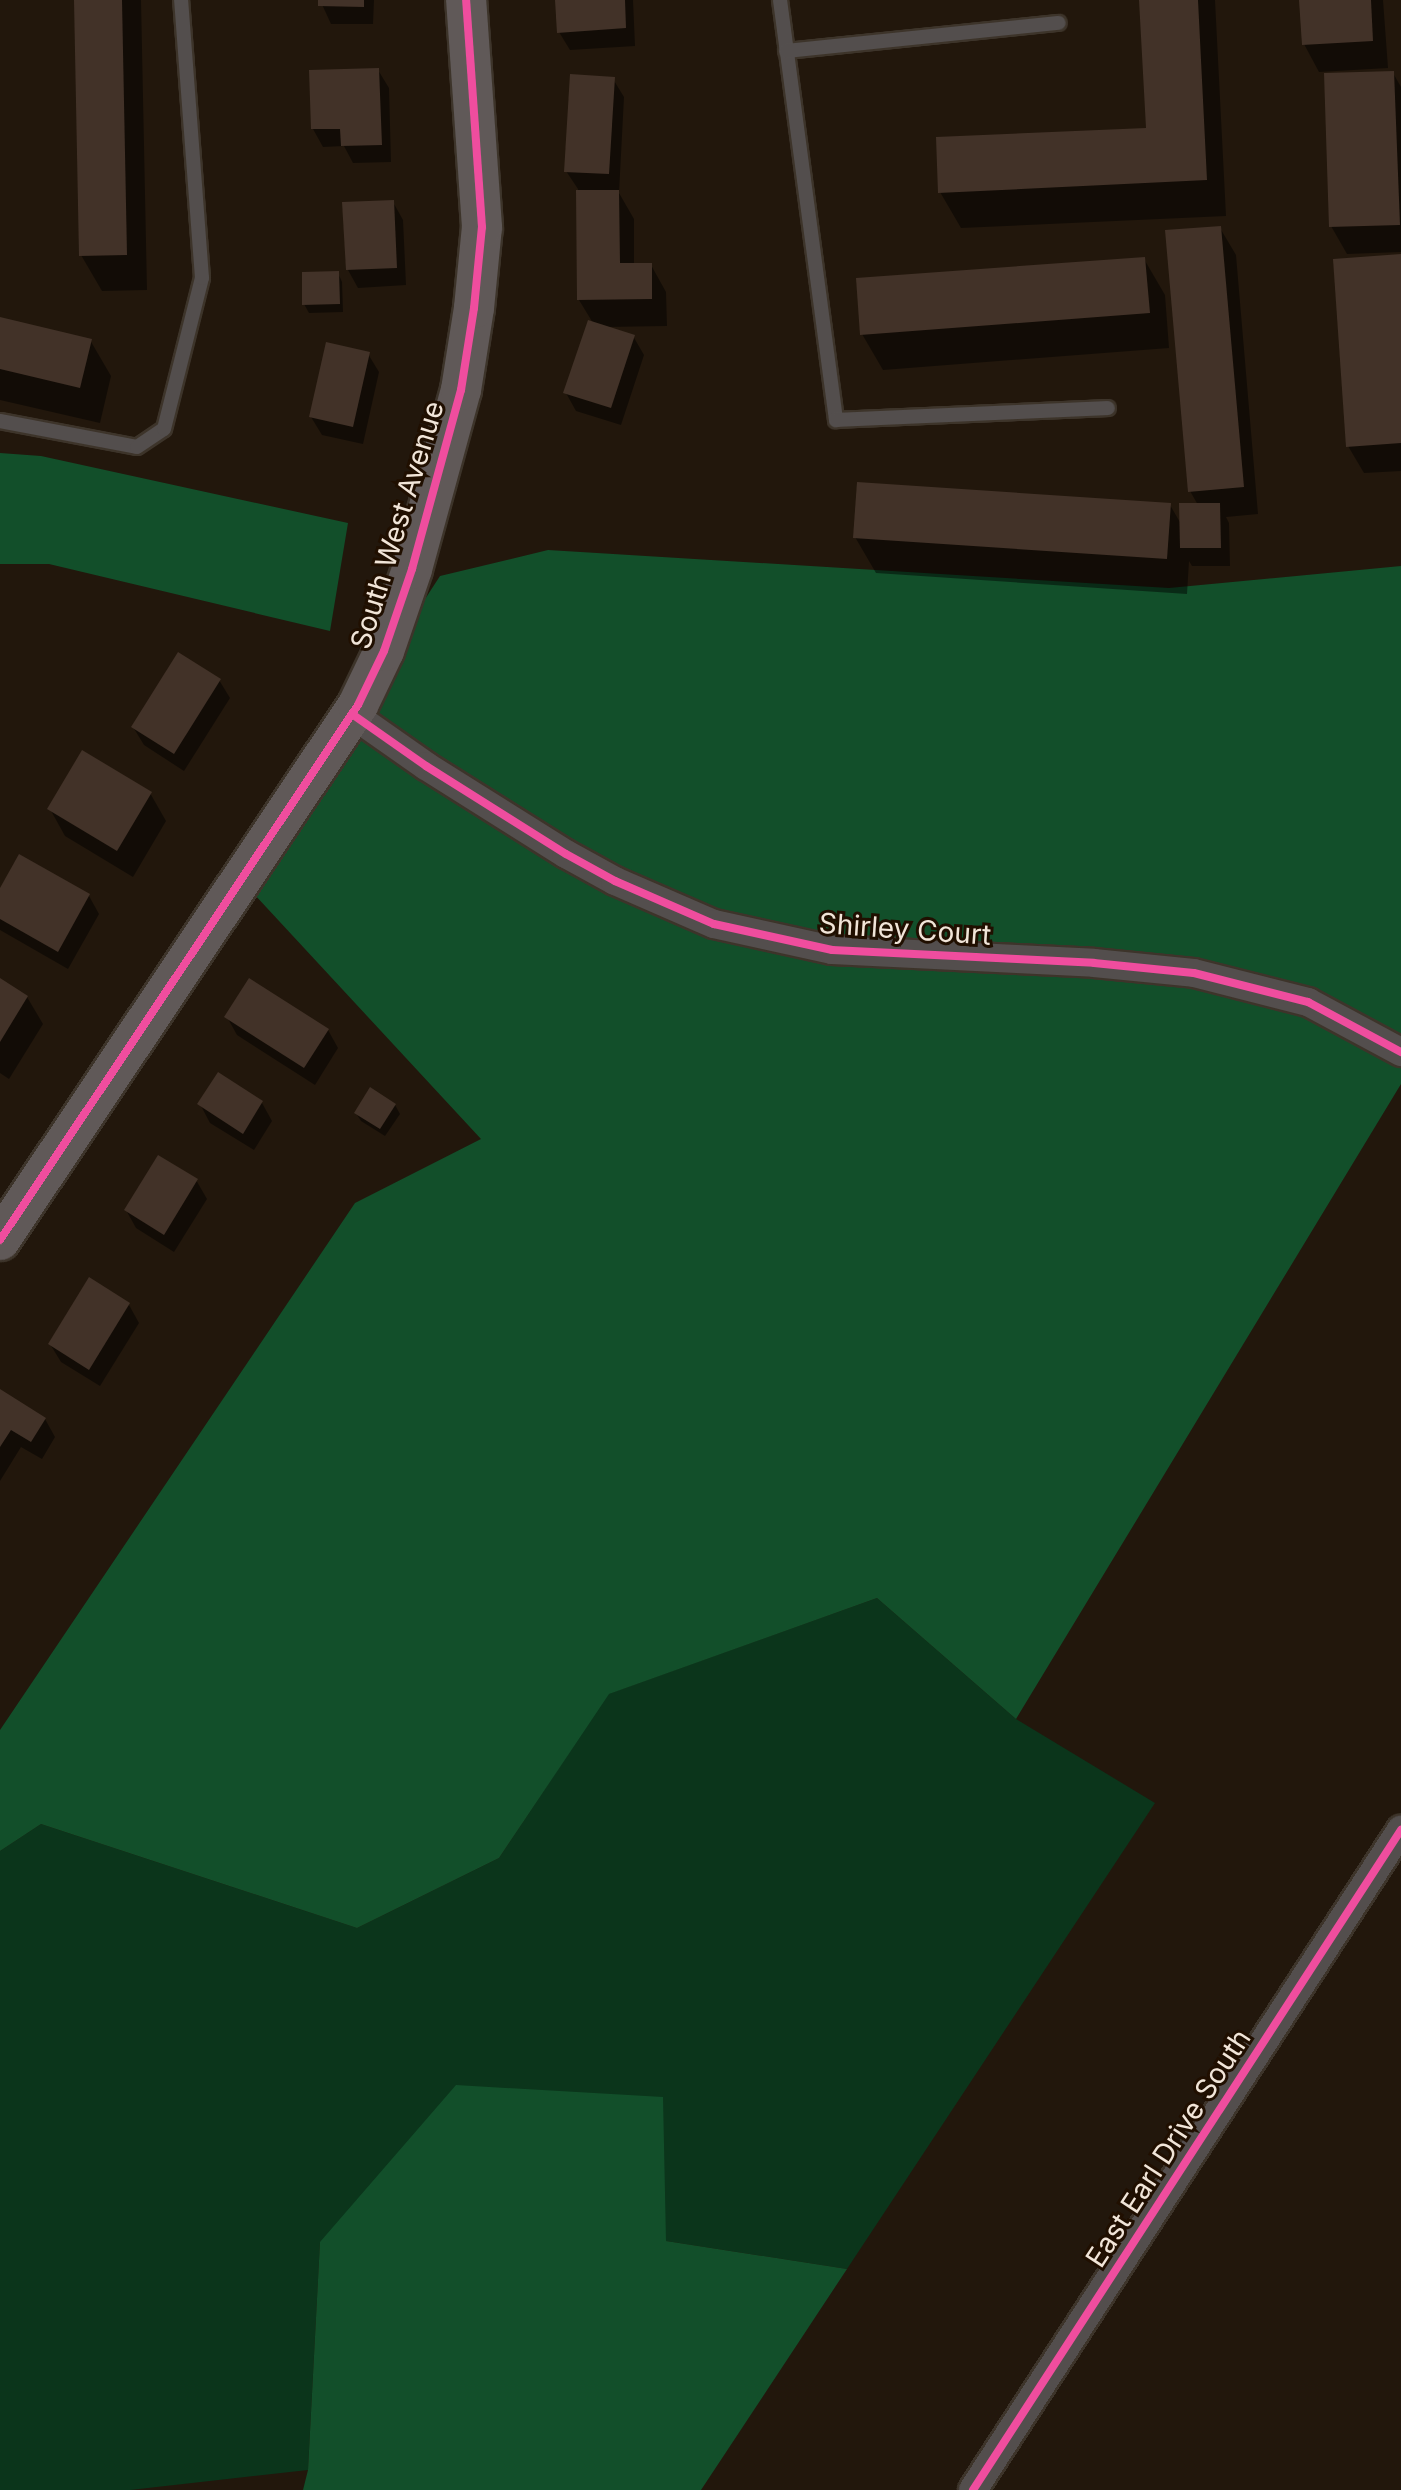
<!DOCTYPE html>
<style>
body{margin:0}
#map{position:relative;width:1401px;height:2490px;overflow:hidden;background:#22170c;font-family:Inter,sans-serif}
div>[style]{position:absolute}
[style*='--x']{left:calc(var(--x)*1px);top:calc(var(--y)*1px);width:calc(var(--w)*1px);rotate:calc(var(--a)*1deg)}
.green>*{inset:0;background:#0b351b}
.forest>*{inset:0;background:#124f2a}
.shadow>*{inset:0;background:#0007}
.building>*{inset:0;background:#423228}
.roads{filter:drop-shadow(2px 0 #3d342a) drop-shadow(-2px 0 #3d342a) drop-shadow(0 2px #3d342a) drop-shadow(0 -2px #3d342a)}
.lane>*{height:14px;margin:-7px;padding:0 7px;transform-origin:7px;border-radius:7px;background:#534e4d}
.street>*{height:28px;margin:-14px;padding:0 14px;transform-origin:14px;border-radius:14px;background:#534e4d}
.secondary>*{height:40px;margin:-20px;padding:0 20px;transform-origin:20px;border-radius:20px;background:#605958}
.cycleway>*{height:8px;margin:-4px;padding:0 4px;transform-origin:4px;border-radius:4px;background:#ef4d9e}
span{translate:-50% -50%;white-space:nowrap;text-align:center;line-height:1.15;-webkit-text-stroke:6px #200f00;paint-order:stroke}
.street-label{font-size:28px;color:#f1e5d8}
</style>
<div id="map">
<div class="green">
<div style="clip-path:polygon(877px 1598px,1016px 1719px,1155px 1803px,847px 2269px,666px 2241px,320px 2242px,308px 2470px,130px 2490px,0 2490px,0 1851px,41px 1824px,357px 1928px,499px 1858px,608px 1694px)"></div>
</div>
<div class="forest">
<div style="clip-path:polygon(0 453px,41px 456px,348px 523px,330px 631px,49px 564px,0 564px)"></div>
<div style="clip-path:polygon(548px 550px,1169px 588px,1401px 566px,1401px 1084px,1016px 1719px,877px 1598px,609px 1694px,499px 1858px,357px 1928px,41px 1824px,0 1851px,0 1730px,355px 1203px,481px 1139px,242px 881px,440px 576px)"></div>
<div style="clip-path:polygon(456px 2085px,663px 2097px,666px 2241px,847px 2269px,701px 2490px,303px 2490px,308px 2470px,320px 2242px)"></div>
</div>
<div class="shadow">
<div style="clip-path:polygon(76px 0,141px 0,147px 290px,102px 291px,81px 255px)"></div>
<div style="clip-path:polygon(320px 0,374px 0,373px 24px,331px 24px)"></div>
<div style="clip-path:polygon(557px 0,633px 0,635px 46px,570px 50px,559px 32px)"></div>
<div style="clip-path:polygon(1141px 0,1215px 0,1226px 216px,961px 228px,940px 192px,1148px 129px)"></div>
<div style="clip-path:polygon(1301px 0,1383px 0,1388px 68px,1319px 72px,1304px 44px)"></div>
<div style="clip-path:polygon(378px 70px,389px 88px,391px 162px,353px 163px,344px 146px,323px 147px,313px 129px)"></div>
<div style="clip-path:polygon(1393px 73px,1401px 87px,1401px 252px,1347px 254px,1331px 226px)"></div>
<div style="clip-path:polygon(613px 79px,624px 97px,619px 193px,634px 219px,634px 265px,651px 265px,666px 292px,667px 326px,606px 327px,633px 336px,644px 355px,621px 425px,576px 411px,566px 393px,593px 323px,579px 300px,578px 189px,566px 171px)"></div>
<div style="clip-path:polygon(393px 202px,403px 220px,406px 285px,358px 288px,348px 270px)"></div>
<div style="clip-path:polygon(1220px 228px,1236px 255px,1258px 514px,1226px 517px,1229px 523px,1230px 566px,1192px 566px,1189px 561px,1187px 594px,876px 573px,855px 537px,1170px 505px,1181px 524px,1198px 505px,1190px 491px)"></div>
<div style="clip-path:polygon(1401px 256px,1401px 471px,1364px 473px,1348px 446px)"></div>
<div style="clip-path:polygon(1144px 259px,1165px 295px,1169px 348px,883px 370px,862px 334px)"></div>
<div style="clip-path:polygon(338px 273px,342px 282px,343px 312px,309px 313px,304px 304px)"></div>
<div style="clip-path:polygon(0 319px,90px 340px,111px 376px,100px 423px,0 400px)"></div>
<div style="clip-path:polygon(368px 354px,379px 372px,363px 444px,322px 435px,311px 417px)"></div>
<div style="clip-path:polygon(219px 680px,230px 698px,184px 771px,144px 745px,133px 727px)"></div>
<div style="clip-path:polygon(150px 793px,166px 821px,133px 877px,65px 836px,50px 809px)"></div>
<div style="clip-path:polygon(0 892px,89px 896px,99px 914px,68px 969px,0 930px)"></div>
<div style="clip-path:polygon(0 980px,27px 997px,43px 1024px,9px 1079px,0 1073px)"></div>
<div style="clip-path:polygon(227px 1017px,328px 1030px,338px 1048px,315px 1085px,237px 1035px)"></div>
<div style="clip-path:polygon(262px 1103px,272px 1121px,254px 1150px,210px 1123px,200px 1104px)"></div>
<div style="clip-path:polygon(395px 1105px,400px 1114px,385px 1136px,361px 1121px,356px 1113px)"></div>
<div style="clip-path:polygon(196px 1180px,207px 1199px,174px 1252px,136px 1228px,126px 1210px)"></div>
<div style="clip-path:polygon(129px 1305px,139px 1323px,100px 1386px,61px 1362px,50px 1344px)"></div>
<div style="clip-path:polygon(0 1392px,45px 1419px,55px 1437px,42px 1459px,21px 1447px,0 1481px)"></div>
</div>
<div class="building">
<div style="clip-path:polygon(74px 0,122px 0,127px 255px,79px 256px)"></div>
<div style="clip-path:polygon(318px 0,364px 0,364px 7px,318px 6px)"></div>
<div style="clip-path:polygon(555px 0,625px 0,626px 28px,557px 33px)"></div>
<div style="clip-path:polygon(1139px 0,1198px 0,1207px 180px,938px 193px,936px 137px,1146px 128px)"></div>
<div style="clip-path:polygon(1299px 0,1371px 0,1373px 41px,1302px 45px)"></div>
<div style="clip-path:polygon(379px 68px,382px 145px,341px 146px,340px 129px,311px 129px,309px 70px)"></div>
<div style="clip-path:polygon(1394px 71px,1400px 225px,1329px 227px,1324px 73px)"></div>
<div style="clip-path:polygon(570px 74px,615px 77px,609px 174px,564px 172px)"></div>
<div style="clip-path:polygon(576px 190px,619px 190px,620px 263px,652px 263px,652px 299px,577px 300px)"></div>
<div style="clip-path:polygon(394px 200px,397px 268px,346px 270px,342px 202px)"></div>
<div style="clip-path:polygon(1221px 226px,1244px 487px,1188px 492px,1165px 230px)"></div>
<div style="clip-path:polygon(1401px 254px,1401px 443px,1346px 447px,1333px 259px)"></div>
<div style="clip-path:polygon(1145px 257px,1150px 313px,860px 335px,856px 278px)"></div>
<div style="clip-path:polygon(339px 271px,340px 304px,302px 305px,302px 272px)"></div>
<div style="clip-path:polygon(0 317px,92px 339px,80px 388px,0 369px)"></div>
<div style="clip-path:polygon(588px 320px,635px 335px,611px 408px,563px 393px)"></div>
<div style="clip-path:polygon(326px 342px,370px 352px,353px 427px,309px 417px)"></div>
<div style="clip-path:polygon(857px 482px,1171px 503px,1167px 559px,853px 538px)"></div>
<div style="clip-path:polygon(1179px 503px,1220px 503px,1221px 548px,1180px 548px)"></div>
<div style="clip-path:polygon(178px 652px,221px 679px,174px 754px,131px 727px)"></div>
<div style="clip-path:polygon(82px 750px,152px 792px,117px 851px,47px 809px)"></div>
<div style="clip-path:polygon(19px 854px,90px 894px,58px 952px,0 919px,0 888px)"></div>
<div style="clip-path:polygon(0 978px,28px 996px,0 1042px)"></div>
<div style="clip-path:polygon(249px 978px,329px 1029px,304px 1068px,224px 1017px)"></div>
<div style="clip-path:polygon(218px 1072px,263px 1101px,243px 1134px,197px 1104px)"></div>
<div style="clip-path:polygon(370px 1087px,396px 1104px,380px 1129px,354px 1113px)"></div>
<div style="clip-path:polygon(158px 1155px,198px 1179px,164px 1235px,124px 1210px)"></div>
<div style="clip-path:polygon(89px 1277px,130px 1303px,89px 1370px,48px 1344px)"></div>
<div style="clip-path:polygon(0 1389px,46px 1418px,31px 1442px,11px 1430px,0 1447px)"></div>
</div>
<div class="roads">
<div class="lane">
<div style="--x:780;--y:0;--w:424;--a:82.4"></div>
<div style="--x:836;--y:420;--w:272;--a:-2.5"></div>
<div style="--x:786;--y:51;--w:274;--a:-5.9"></div>
<div style="--x:0;--y:421;--w:139;--a:10.7"></div>
<div style="--x:137;--y:447;--w:32;--a:-34"></div>
<div style="--x:164;--y:429;--w:156;--a:-75.9"></div>
<div style="--x:202;--y:278;--w:279;--a:-94.3"></div>
</div>
<div class="street">
<div style="--x:352;--y:714;--w:90;--a:35.1"></div>
<div style="--x:426;--y:766;--w:165;--a:32.2"></div>
<div style="--x:566;--y:854;--w:56;--a:28.9"></div>
<div style="--x:615;--y:881;--w:108;--a:23.5"></div>
<div style="--x:714;--y:924;--w:121;--a:12.4"></div>
<div style="--x:832;--y:950;--w:262;--a:2.8"></div>
<div style="--x:1094;--y:963;--w:100;--a:5.7"></div>
<div style="--x:1194;--y:973;--w:118;--a:14.3"></div>
<div style="--x:1308;--y:1002;--w:106;--a:28.3"></div>
<div style="--x:973;--y:2490;--w:787;--a:-57.04"></div>
</div>
<div class="secondary">
<div style="--x:0;--y:1240;--w:644;--a:-56.21"></div>
<div style="--x:358;--y:705;--w:60;--a:-64.3"></div>
<div style="--x:384;--y:651;--w:87;--a:-71.1"></div>
<div style="--x:412;--y:569;--w:186;--a:-74.7"></div>
<div style="--x:461;--y:390;--w:83;--a:-81"></div>
<div style="--x:474;--y:308;--w:81;--a:-84.4"></div>
<div style="--x:482;--y:227;--w:228;--a:-94"></div>
</div>
</div>
<div class="cycleway">
<div style="--x:352;--y:714;--w:90;--a:35.1"></div>
<div style="--x:426;--y:766;--w:165;--a:32.2"></div>
<div style="--x:566;--y:854;--w:56;--a:28.9"></div>
<div style="--x:615;--y:881;--w:108;--a:23.5"></div>
<div style="--x:714;--y:924;--w:121;--a:12.4"></div>
<div style="--x:832;--y:950;--w:262;--a:2.8"></div>
<div style="--x:1094;--y:963;--w:100;--a:5.7"></div>
<div style="--x:1194;--y:973;--w:118;--a:14.3"></div>
<div style="--x:1308;--y:1002;--w:106;--a:28.3"></div>
<div style="--x:0;--y:1240;--w:644;--a:-56.21"></div>
<div style="--x:358;--y:705;--w:60;--a:-64.3"></div>
<div style="--x:384;--y:651;--w:87;--a:-71.1"></div>
<div style="--x:412;--y:569;--w:186;--a:-74.7"></div>
<div style="--x:461;--y:390;--w:83;--a:-81"></div>
<div style="--x:474;--y:308;--w:81;--a:-84.4"></div>
<div style="--x:482;--y:227;--w:228;--a:-94"></div>
<div style="--x:973;--y:2490;--w:787;--a:-57.04"></div>
</div>
<div class="street-label">
<span style="left:397px;top:525px;rotate:-73deg">South West Avenue</span>
<span style="left:905px;top:929px;rotate:4deg">Shirley Court</span>
<span style="left:1168px;top:2148px;rotate:-57deg">East Earl Drive South</span>
</div>
</div>
